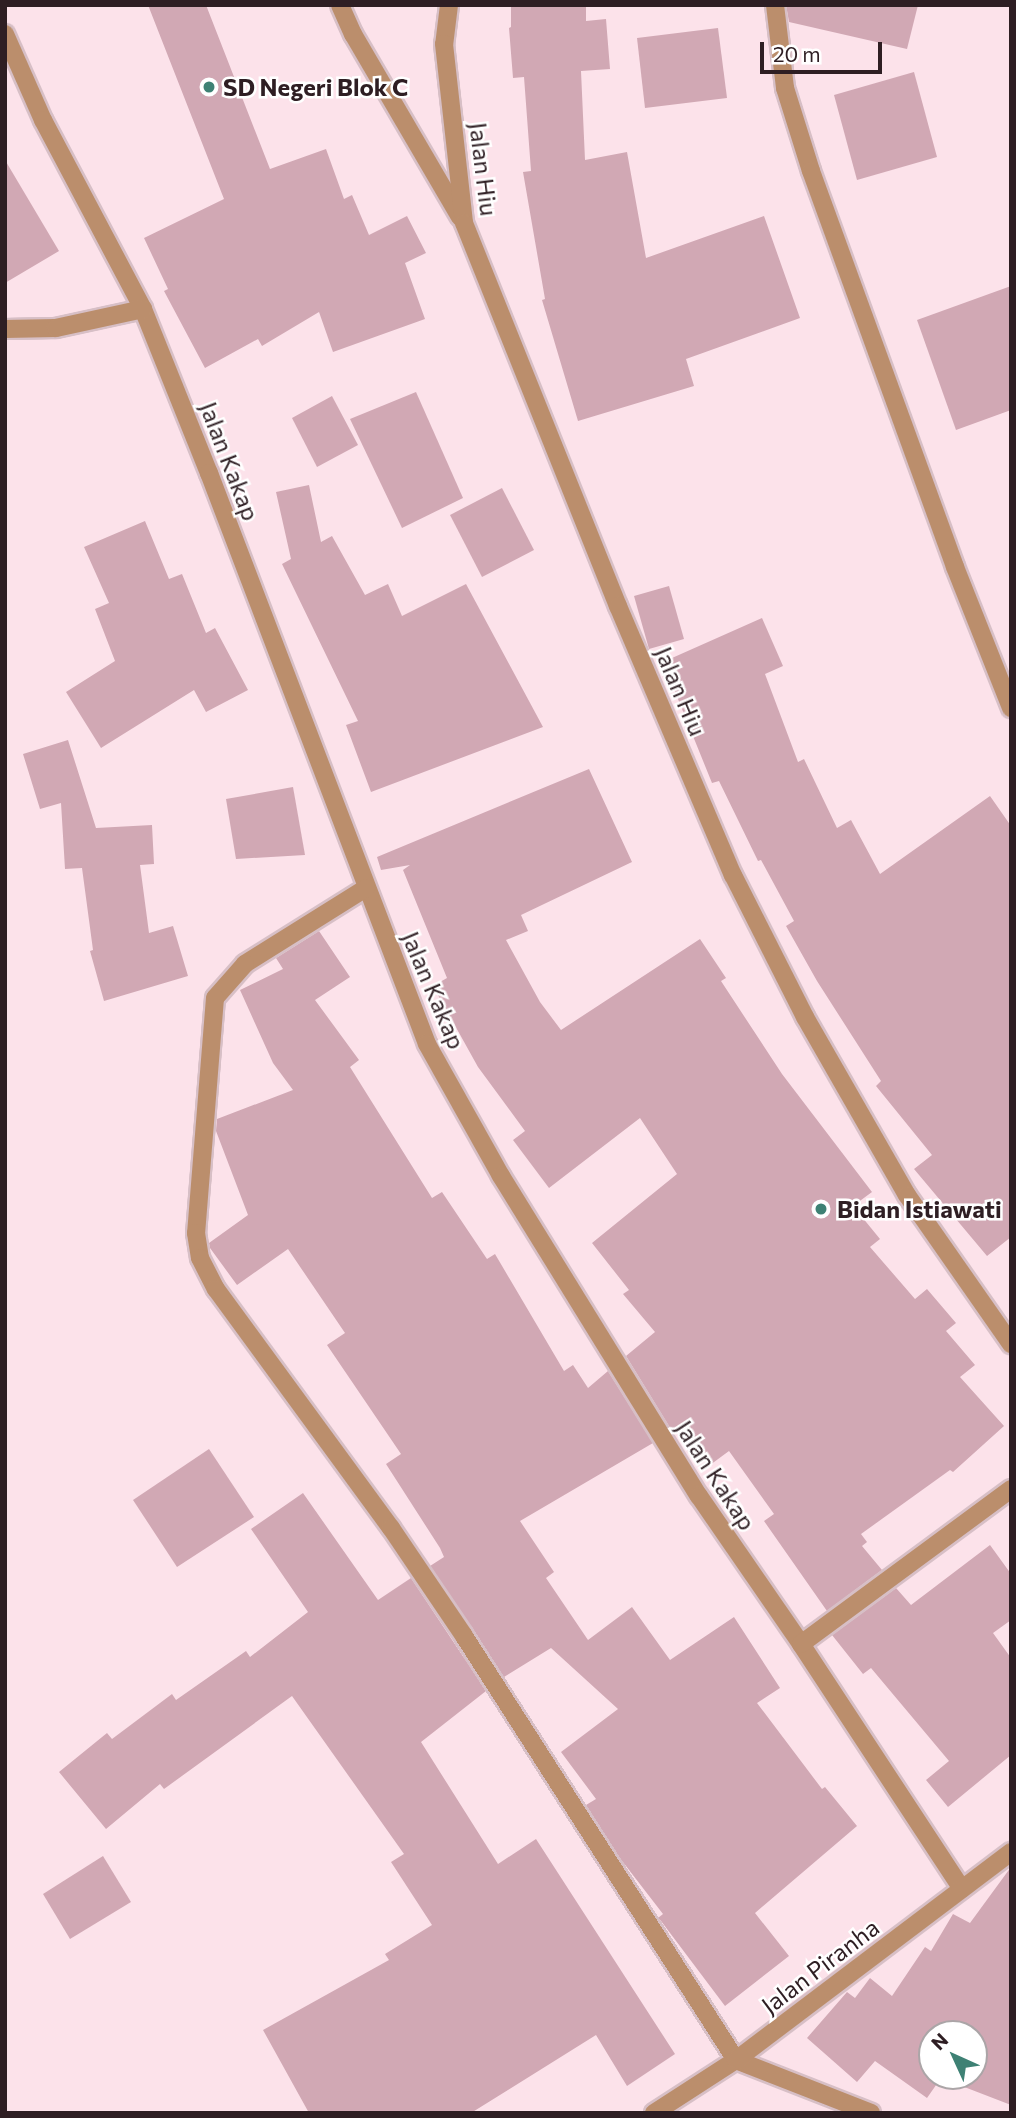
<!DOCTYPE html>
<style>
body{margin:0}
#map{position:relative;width:1016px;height:2118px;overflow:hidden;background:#fce2ea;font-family:Commissioner,sans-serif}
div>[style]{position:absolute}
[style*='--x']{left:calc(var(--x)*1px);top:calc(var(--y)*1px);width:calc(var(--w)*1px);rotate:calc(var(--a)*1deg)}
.building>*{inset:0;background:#d1a8b4}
.roads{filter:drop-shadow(2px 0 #d7bfc6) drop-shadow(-2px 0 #d7bfc6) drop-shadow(0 2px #d7bfc6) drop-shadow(0 -2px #d7bfc6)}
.minor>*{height:18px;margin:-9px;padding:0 9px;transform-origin:9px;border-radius:9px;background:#bb8e6c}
.dots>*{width:19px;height:19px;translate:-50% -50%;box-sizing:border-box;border:4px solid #fff;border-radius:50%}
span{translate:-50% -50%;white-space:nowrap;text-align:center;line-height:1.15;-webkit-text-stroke:5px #fff;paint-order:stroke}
.poi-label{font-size:24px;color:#2e1e23;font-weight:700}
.left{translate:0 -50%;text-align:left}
.street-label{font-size:24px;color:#2e1e23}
.frame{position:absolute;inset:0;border:7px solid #2e1e23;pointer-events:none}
.north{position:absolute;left:918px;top:2020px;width:70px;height:70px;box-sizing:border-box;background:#fff;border:2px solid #aba5a7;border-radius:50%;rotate:315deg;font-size:19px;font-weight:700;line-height:28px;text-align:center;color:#2e1e23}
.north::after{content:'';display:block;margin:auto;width:24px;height:32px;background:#3e8174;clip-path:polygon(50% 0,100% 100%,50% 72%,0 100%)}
.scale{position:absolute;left:760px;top:42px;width:122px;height:32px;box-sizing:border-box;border:4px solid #2e1e23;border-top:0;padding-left:9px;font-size:21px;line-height:24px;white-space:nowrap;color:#2e1e23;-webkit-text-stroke:5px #fff;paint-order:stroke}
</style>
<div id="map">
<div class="building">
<div style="clip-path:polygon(148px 5px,206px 5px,270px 169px,326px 149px,344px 199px,352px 195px,369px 235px,407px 216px,426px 253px,405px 263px,425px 319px,333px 352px,319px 312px,262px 346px,258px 339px,205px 368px,164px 291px,168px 289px,144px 238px,224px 199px)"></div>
<div style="clip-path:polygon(511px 5px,586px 5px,586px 21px,606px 19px,610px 69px,581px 71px,585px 160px,627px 152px,646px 258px,764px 216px,800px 318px,686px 359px,694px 386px,578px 421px,542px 300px,545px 299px,523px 172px,531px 171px,524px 77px,513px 78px,509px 28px,511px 27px)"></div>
<div style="clip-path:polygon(786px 5px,918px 5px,907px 49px,789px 22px)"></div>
<div style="clip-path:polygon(718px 28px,727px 98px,645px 108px,637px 38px)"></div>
<div style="clip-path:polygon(914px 72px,937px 157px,857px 180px,834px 95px)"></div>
<div style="clip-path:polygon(5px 160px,59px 251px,5px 283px)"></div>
<div style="clip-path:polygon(1011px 286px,1011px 410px,956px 430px,917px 320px)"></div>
<div style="clip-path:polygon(416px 392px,463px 498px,402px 528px,350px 419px)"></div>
<div style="clip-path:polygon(332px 396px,358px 445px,317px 467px,292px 418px)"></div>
<div style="clip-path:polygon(309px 485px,321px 542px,332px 536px,365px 595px,388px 584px,402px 616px,466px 584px,543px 727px,371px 792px,346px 725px,358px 721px,282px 564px,291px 559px,276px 492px)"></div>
<div style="clip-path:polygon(502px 488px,534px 550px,482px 577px,450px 515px)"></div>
<div style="clip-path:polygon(145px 521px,169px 579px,182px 574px,206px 633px,215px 628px,248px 690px,206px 712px,194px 690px,101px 748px,66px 692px,115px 661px,95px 609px,109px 603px,84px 547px)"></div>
<div style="clip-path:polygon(669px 586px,684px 639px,649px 649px,634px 596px)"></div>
<div style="clip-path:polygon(762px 618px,783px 666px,765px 674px,798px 762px,804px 759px,837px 828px,851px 820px,880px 874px,990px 796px,1011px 826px,1011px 1237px,987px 1256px,914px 1169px,932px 1155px,876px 1086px,881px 1081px,817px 981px,786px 926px,794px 921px,761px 860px,758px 861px,719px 781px,712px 783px,663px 662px)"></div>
<div style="clip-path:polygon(68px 740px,96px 828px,152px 825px,154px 864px,140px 865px,149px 933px,173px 926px,188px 976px,104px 1001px,90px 951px,93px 950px,82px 868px,65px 869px,61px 803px,40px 809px,23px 754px)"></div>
<div style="clip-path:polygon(589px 769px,632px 862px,521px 915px,528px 931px,506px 940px,540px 1002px,561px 1030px,700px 939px,726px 978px,721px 981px,782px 1074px,872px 1192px,853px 1206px,880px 1239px,870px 1247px,915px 1299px,927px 1289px,956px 1323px,946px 1331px,975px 1365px,960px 1377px,1004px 1426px,953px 1472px,950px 1470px,861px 1534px,867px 1542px,862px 1546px,882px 1570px,827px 1611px,764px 1521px,774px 1514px,729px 1451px,710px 1465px,681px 1427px,672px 1431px,626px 1356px,655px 1332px,623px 1294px,629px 1290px,592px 1243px,677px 1174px,640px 1118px,549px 1188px,513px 1140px,525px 1131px,478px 1067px,433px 986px,447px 978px,403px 870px,410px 865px,381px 870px,377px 857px)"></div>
<div style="clip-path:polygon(293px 787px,305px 855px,236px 859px,226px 799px)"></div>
<div style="clip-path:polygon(319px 931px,350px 977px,315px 1000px,359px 1060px,350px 1067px,432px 1198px,442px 1192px,487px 1259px,495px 1254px,564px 1371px,573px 1365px,588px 1388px,608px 1371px,653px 1443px,520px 1521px,554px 1572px,546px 1578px,588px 1640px,632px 1607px,670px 1660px,734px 1617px,780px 1688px,757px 1703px,822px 1789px,825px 1787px,857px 1826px,755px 1913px,789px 1956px,725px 2006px,661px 1921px,658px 1918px,663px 1914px,619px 1857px,586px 1805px,596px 1799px,561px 1752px,618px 1709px,551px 1648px,504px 1677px,430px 1566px,444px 1557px,440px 1548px,386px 1464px,401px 1454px,327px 1345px,345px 1333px,288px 1249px,237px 1285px,210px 1248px,209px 1243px,248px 1215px,216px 1131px,217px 1119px,293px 1090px,273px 1063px,240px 990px,283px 969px,276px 958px)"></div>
<div style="clip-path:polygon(209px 1449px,254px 1517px,177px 1567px,133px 1500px)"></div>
<div style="clip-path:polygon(303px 1493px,378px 1600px,411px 1578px,486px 1691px,421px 1742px,498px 1864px,536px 1839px,675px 2054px,627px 2086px,596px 2035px,471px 2113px,309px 2113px,263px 2030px,389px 1960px,385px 1954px,432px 1925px,391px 1862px,404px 1854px,292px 1696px,164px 1789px,160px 1784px,106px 1829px,59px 1772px,107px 1733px,112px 1739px,172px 1694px,176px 1700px,246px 1651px,250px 1657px,308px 1612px,251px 1529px)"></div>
<div style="clip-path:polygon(990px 1545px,1011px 1574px,1011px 1620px,993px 1633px,1011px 1658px,1011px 1755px,948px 1807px,926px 1780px,949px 1761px,871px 1668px,863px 1674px,832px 1635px,896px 1588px,911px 1605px)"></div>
<div style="clip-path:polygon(103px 1856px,131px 1902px,70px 1939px,43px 1894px)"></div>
<div style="clip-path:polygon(evenodd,1011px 1867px,1011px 2105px,941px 2078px,927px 2098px,875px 2061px,857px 2082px,807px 2038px,847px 1992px,855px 1998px,870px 1978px,892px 1996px,925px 1947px,931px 1951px,953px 1914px,970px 1923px,1011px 1867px,932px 2034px,974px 2034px,974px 2076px,932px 2076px,932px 2034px)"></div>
</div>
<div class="roads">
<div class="minor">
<div style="--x:340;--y:5;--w:32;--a:66"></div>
<div style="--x:353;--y:34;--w:212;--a:59.7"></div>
<div style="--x:449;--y:5;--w:39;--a:97"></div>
<div style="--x:444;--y:44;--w:180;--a:83.6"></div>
<div style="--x:464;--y:223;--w:413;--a:68.1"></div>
<div style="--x:618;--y:606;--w:293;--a:66.9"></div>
<div style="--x:733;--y:875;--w:159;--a:63.1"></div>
<div style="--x:805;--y:1017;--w:205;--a:60.2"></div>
<div style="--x:907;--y:1195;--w:182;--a:55.1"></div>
<div style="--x:775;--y:5;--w:84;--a:83.1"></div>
<div style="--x:785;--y:88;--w:87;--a:72.6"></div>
<div style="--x:811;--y:171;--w:421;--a:70"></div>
<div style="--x:955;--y:567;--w:152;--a:68.3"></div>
<div style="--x:5;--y:34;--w:94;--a:66.2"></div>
<div style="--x:43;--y:120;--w:214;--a:62.1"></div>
<div style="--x:143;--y:309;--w:177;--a:68.1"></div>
<div style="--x:209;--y:473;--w:611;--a:69.1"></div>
<div style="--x:427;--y:1044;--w:151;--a:60.7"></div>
<div style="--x:501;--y:1176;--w:376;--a:58.3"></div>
<div style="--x:699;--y:1496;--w:180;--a:55.4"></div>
<div style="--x:801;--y:1644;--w:293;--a:56.7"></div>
<div style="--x:5;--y:329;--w:51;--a:-1.1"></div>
<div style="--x:56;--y:328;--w:89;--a:-12.3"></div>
<div style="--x:366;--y:888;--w:143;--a:147.9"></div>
<div style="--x:245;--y:964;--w:45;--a:131.4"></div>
<div style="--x:215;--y:998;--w:236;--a:94.6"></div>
<div style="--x:196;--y:1233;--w:25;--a:81"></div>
<div style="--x:200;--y:1258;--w:35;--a:63"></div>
<div style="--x:216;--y:1289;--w:296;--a:53.8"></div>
<div style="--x:391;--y:1528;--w:130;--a:55.9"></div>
<div style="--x:464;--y:1636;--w:504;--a:57.32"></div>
<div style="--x:736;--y:2060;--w:145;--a:21.4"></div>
<div style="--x:801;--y:1644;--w:261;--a:-36.4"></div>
<div style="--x:654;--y:2113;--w:98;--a:-32.9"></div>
<div style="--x:736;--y:2060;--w:345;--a:-37.1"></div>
</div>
</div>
<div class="dots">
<div style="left:209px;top:87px;background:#3e8174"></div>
<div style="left:821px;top:1209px;background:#3e8174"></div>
</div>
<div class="poi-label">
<span class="left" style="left:223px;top:87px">SD Negeri Blok C</span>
<span class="left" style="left:837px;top:1209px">Bidan Istiawati</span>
</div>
<div class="street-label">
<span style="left:484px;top:169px;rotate:83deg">Jalan Hiu</span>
<span style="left:230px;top:461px;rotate:69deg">Jalan Kakap</span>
<span style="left:681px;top:691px;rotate:67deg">Jalan Hiu</span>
<span style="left:434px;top:990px;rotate:67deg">Jalan Kakap</span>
<span style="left:716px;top:1475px;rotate:57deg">Jalan Kakap</span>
<span style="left:820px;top:1966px;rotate:-37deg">Jalan Piranha</span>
</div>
<div class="frame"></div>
<div class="north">N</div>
<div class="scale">20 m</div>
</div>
